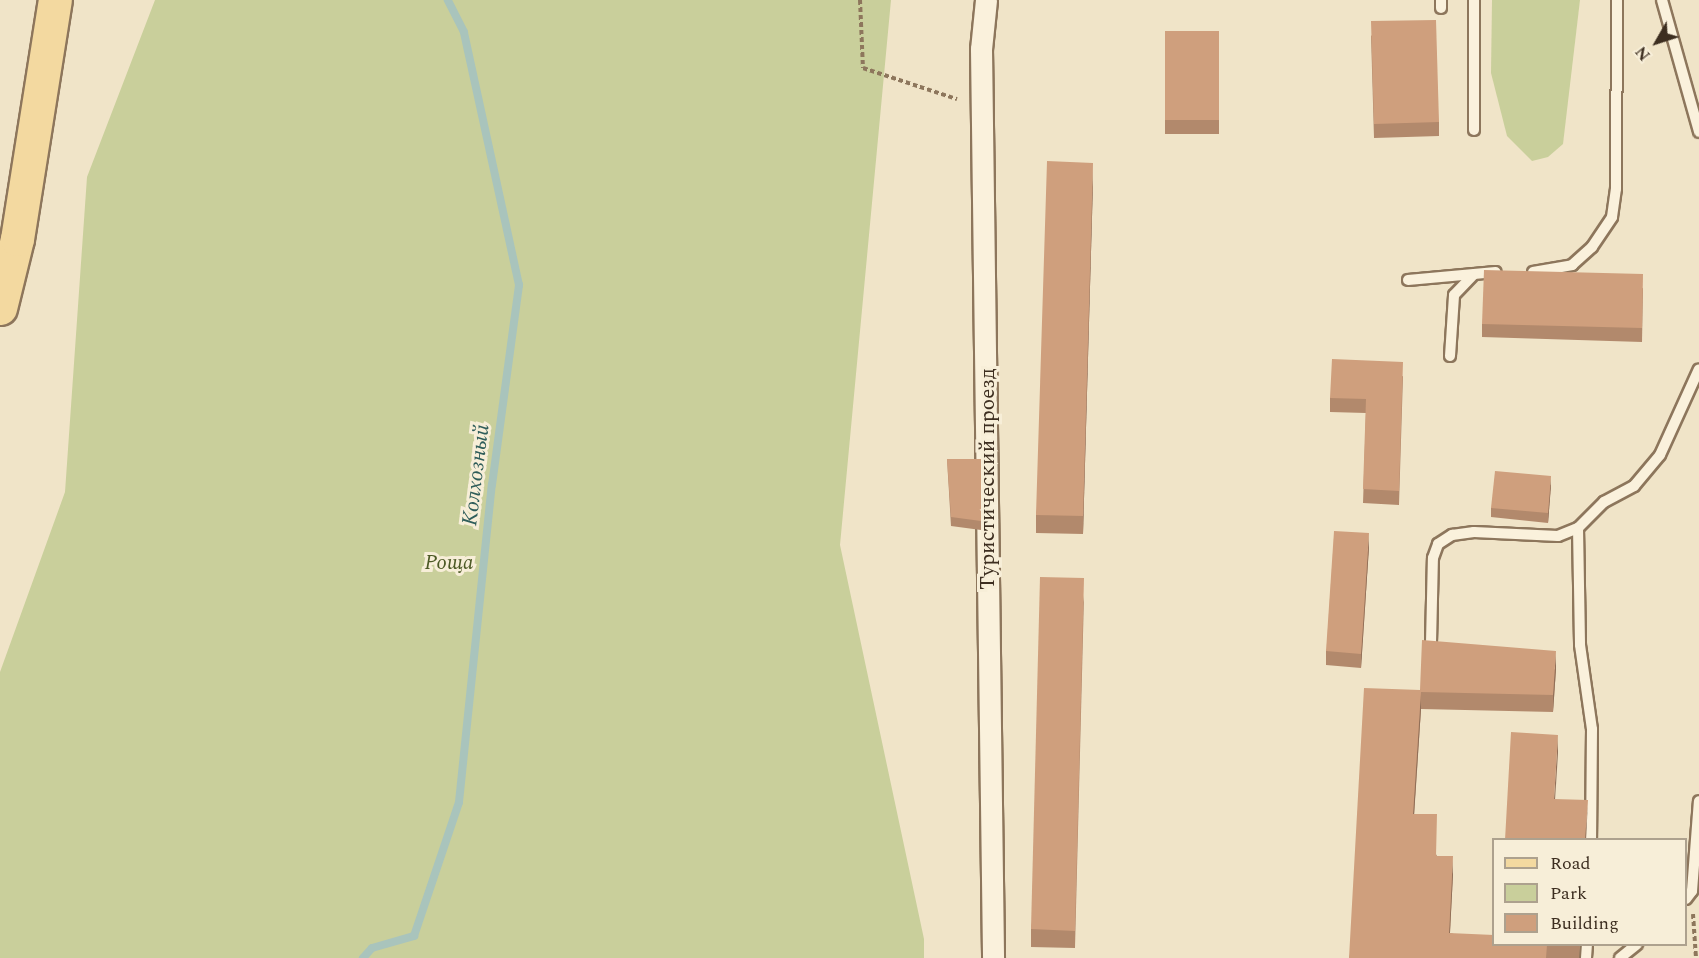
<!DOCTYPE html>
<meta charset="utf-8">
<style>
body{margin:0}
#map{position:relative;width:1699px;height:958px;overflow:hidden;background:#f0e4c8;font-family:Spectral,serif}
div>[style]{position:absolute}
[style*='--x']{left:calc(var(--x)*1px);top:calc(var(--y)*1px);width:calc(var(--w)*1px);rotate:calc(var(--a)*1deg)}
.green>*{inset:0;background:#c9cf9b}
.stream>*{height:8px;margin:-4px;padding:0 4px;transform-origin:4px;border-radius:4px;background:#a9c4bc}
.path>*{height:4px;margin-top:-2px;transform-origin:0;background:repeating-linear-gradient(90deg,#8d765c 0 4.5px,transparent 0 7.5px)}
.roads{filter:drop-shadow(2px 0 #8d765c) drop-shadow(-2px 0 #8d765c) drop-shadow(0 2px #8d765c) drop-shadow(0 -2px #8d765c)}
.service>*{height:10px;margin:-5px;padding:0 5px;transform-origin:5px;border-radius:5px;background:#faf1dc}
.minor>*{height:21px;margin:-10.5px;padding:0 10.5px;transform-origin:10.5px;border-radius:10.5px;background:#faf1dc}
.primary>*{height:33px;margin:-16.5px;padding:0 16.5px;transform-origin:16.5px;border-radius:16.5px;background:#f3d9a0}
.wall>*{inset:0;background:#b2896c}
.shaded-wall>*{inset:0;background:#916f58}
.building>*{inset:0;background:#cf9f7d}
span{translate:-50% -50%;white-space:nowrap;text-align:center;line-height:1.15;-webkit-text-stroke:6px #f7eed8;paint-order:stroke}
.street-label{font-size:21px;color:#3d2e20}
.park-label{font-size:21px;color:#4d5a26;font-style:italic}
.water-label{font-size:22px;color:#2f5d5a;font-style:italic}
.legend{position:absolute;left:1492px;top:838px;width:195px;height:108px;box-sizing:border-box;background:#f7eed8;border:2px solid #ada18e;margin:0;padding:8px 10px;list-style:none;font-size:18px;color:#3d2e20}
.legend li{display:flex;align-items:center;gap:12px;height:30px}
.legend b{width:30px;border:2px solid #ada18e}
.north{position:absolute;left:1627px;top:12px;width:60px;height:60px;-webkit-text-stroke:4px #f7eed8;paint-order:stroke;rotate:231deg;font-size:16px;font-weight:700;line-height:24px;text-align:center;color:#3d2e20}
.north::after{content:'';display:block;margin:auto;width:21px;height:27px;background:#3d2e20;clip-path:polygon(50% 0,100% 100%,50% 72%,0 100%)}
</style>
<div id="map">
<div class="green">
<div style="clip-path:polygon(155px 0,891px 0,840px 545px,924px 939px,924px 958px,0 958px,0 672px,65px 492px,87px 177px)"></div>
<div style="clip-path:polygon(1492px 0,1580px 0,1563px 144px,1548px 157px,1532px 161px,1507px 136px,1491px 73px)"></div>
</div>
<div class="stream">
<div style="--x:363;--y:958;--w:13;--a:-48"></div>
<div style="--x:372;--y:948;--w:44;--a:-15.9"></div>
<div style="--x:414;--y:936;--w:141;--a:-71.4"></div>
<div style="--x:459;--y:802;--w:319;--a:-84.1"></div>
<div style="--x:492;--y:485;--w:202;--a:-82.3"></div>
<div style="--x:519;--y:285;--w:259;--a:-102.3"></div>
<div style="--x:464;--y:32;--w:36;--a:-117"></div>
</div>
<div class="path">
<div style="--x:860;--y:0;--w:68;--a:87.5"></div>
<div style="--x:863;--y:68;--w:99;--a:18.3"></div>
<div style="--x:1693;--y:914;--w:44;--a:86.1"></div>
</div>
<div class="roads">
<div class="service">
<div style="--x:1662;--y:0;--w:137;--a:74.3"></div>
<div style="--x:1441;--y:8;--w:8;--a:-90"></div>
<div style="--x:1474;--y:130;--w:130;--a:-90"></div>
<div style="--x:1533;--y:272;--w:40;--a:-10"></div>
<div style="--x:1572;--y:265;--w:27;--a:-42"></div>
<div style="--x:1592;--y:247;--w:36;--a:-56"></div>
<div style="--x:1612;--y:217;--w:28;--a:-82"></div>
<div style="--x:1616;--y:189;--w:189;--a:-89.7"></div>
<div style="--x:1408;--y:280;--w:88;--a:-5.2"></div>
<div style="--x:1450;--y:356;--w:61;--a:-86.2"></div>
<div style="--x:1454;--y:295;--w:29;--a:-46"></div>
<div style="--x:1578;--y:528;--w:117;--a:89"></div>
<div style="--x:1580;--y:645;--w:85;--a:81.9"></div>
<div style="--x:1592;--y:729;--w:111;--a:90.5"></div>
<div style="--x:1431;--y:643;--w:85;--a:-88.7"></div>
<div style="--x:1433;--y:558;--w:15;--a:-70"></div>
<div style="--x:1438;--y:544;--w:17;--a:-33"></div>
<div style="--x:1452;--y:535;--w:22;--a:-8"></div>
<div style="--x:1474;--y:532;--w:84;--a:2.7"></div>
<div style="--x:1558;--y:536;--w:22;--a:-22"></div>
<div style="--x:1578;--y:528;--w:37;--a:-45"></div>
<div style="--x:1604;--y:502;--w:34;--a:-28"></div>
<div style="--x:1634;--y:486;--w:40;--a:-50"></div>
<div style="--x:1660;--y:455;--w:94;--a:-65.6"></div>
<div style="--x:1686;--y:899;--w:10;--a:-53"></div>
<div style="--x:1692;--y:891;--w:90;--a:-85.6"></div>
<div style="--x:1586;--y:958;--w:14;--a:-86"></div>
<div style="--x:1620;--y:958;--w:22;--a:-39"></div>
</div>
<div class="minor">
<div style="--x:986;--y:0;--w:49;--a:95.8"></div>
<div style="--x:981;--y:49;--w:909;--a:89.24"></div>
</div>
<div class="primary">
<div style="--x:0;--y:308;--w:71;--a:-76.2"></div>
<div style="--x:17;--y:239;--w:242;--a:-81"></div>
</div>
</div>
<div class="wall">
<div style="clip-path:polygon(1165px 31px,1219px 31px,1219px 134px,1165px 134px)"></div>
<div style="clip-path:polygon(1371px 35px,1439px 122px,1439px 136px,1374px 138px)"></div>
<div style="clip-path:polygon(1093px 181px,1083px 534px,1036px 533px,1036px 515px)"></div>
<div style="clip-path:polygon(1643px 288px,1642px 342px,1482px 337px,1482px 324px)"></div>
<div style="clip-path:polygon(1403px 376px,1399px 505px,1363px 503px,1366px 413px,1330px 412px,1330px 398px)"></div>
<div style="clip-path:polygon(947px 459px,981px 459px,981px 530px,951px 526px)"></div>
<div style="clip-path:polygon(1551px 485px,1548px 523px,1491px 517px,1491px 508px)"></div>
<div style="clip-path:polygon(1369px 547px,1361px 668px,1326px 665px,1326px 651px)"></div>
<div style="clip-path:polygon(1084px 596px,1075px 948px,1031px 947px,1031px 929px)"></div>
<div style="clip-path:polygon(1556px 669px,1553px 712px,1421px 709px,1414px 814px,1437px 856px,1453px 874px,1450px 933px,1494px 945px,1580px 945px,1579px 958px,1349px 958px,1420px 690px)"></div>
</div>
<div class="shaded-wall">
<div style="clip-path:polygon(1093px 163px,1093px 181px,1083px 534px,1083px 516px)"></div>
<div style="clip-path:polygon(1551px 476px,1551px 485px,1548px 523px,1548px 513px)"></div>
<div style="clip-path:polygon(1369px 533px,1369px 547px,1361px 668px,1361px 654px)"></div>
<div style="clip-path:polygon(1556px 651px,1556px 669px,1553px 712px,1553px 695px)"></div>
<div style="clip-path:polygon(1421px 692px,1421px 709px,1413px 832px,1413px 814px)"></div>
<div style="clip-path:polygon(1558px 735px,1558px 753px,1554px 816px,1554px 799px)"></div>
<div style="clip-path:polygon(1588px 800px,1586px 840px,1585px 840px)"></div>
<div style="clip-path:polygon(1453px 856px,1453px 874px,1449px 951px,1449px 933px)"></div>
</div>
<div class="building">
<div style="clip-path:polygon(1436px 20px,1439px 122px,1374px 124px,1371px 21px)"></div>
<div style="clip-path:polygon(1165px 31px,1219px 31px,1219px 120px,1165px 120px)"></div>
<div style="clip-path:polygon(1047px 161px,1093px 163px,1083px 516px,1036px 515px)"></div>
<div style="clip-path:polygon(1484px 270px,1643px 274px,1642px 328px,1482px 324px)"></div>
<div style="clip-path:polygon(1332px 359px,1403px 362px,1399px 491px,1363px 489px,1366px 399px,1330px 398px)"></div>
<div style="clip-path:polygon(947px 459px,981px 459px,981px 521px,951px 517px)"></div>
<div style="clip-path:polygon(1495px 471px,1551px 476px,1548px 513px,1491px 508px)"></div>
<div style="clip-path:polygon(1334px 531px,1369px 533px,1361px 654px,1326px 651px)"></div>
<div style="clip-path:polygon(1040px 577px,1084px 578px,1075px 931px,1031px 929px)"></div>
<div style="clip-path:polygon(1422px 640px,1556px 651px,1553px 695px,1421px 692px,1413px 814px,1437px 814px,1436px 856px,1453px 856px,1449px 933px,1494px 935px,1494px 945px,1547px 945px,1546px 958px,1349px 958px,1364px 688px,1420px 690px)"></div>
<div style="clip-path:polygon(1511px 732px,1558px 735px,1554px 799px,1588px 800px,1585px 840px,1505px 840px)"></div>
</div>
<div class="street-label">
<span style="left:988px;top:479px;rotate:-90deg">Туристический проезд</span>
</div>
<div class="park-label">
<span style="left:449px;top:563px">Роща</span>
</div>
<div class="water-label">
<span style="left:476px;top:475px;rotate:-83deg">Колхозный</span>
</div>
<ul class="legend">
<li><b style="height:8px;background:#f3d9a0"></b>Road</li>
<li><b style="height:16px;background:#c9cf9b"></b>Park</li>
<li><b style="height:16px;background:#cf9f7d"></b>Building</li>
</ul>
<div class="north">N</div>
</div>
